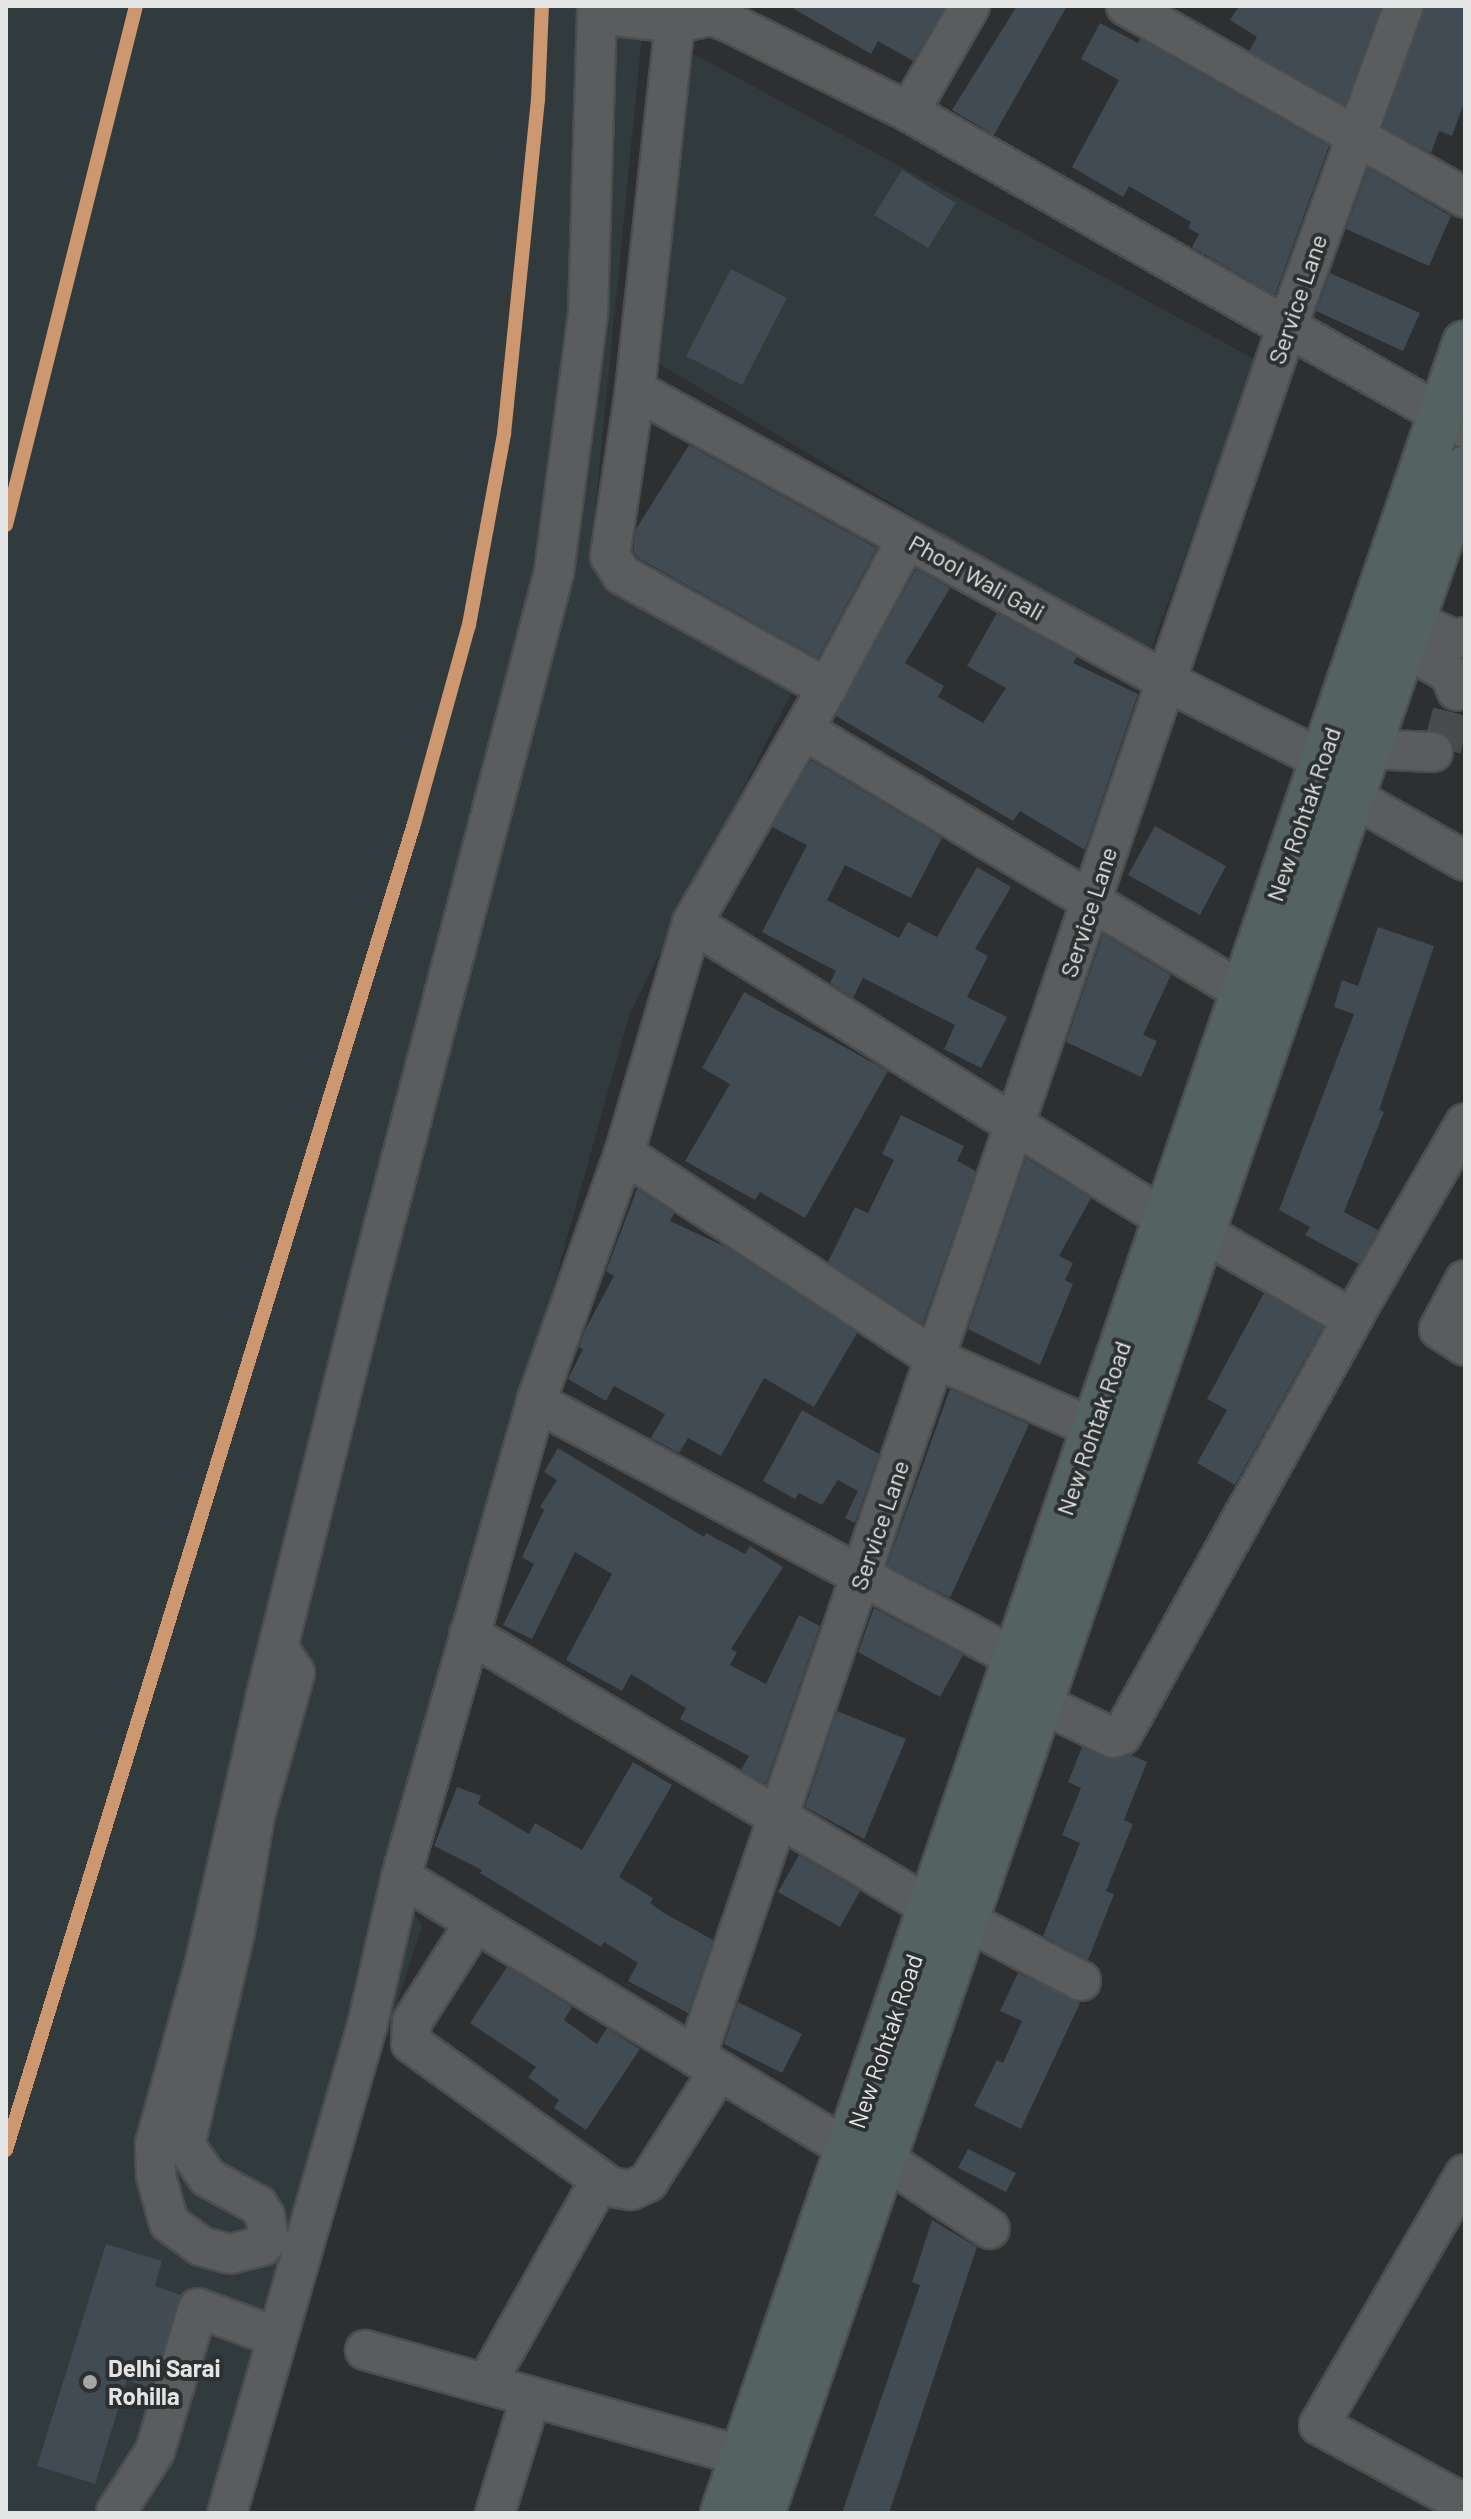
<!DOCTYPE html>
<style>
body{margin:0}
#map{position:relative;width:1471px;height:2519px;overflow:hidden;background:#2e2f30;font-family:Barlow,sans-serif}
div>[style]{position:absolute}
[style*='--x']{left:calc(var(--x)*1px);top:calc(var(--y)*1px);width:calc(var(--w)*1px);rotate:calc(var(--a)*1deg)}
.built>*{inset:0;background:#313a3c}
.building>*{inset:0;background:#404b53}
.minor-tunnel>*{height:38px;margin-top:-19px;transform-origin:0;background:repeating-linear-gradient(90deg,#494a4b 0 38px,transparent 0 57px)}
.roads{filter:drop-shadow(2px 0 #4c4d4e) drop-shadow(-2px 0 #4c4d4e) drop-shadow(0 2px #4c4d4e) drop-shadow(0 -2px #4c4d4e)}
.minor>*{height:38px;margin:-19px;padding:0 19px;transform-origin:19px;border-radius:19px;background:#5b5c5d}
.major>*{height:44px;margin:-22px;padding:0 22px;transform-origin:22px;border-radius:22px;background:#546262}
.rail-1>*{height:14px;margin:-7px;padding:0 7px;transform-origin:7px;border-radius:7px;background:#cd976f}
.dots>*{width:22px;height:22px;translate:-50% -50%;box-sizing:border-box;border:4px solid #2d3031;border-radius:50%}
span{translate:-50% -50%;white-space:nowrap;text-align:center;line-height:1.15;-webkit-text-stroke:8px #2d3031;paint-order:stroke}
.street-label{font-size:24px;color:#e3e5e5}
.poi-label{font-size:24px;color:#e3e5e5;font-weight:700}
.left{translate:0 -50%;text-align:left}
.frame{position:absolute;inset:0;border:8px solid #e3e5e5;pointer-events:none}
</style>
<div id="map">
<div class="built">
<div style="clip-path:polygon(6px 6px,645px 6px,592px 541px,801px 674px,630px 1013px,388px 1878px,422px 1925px,236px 2513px,6px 2513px)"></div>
<div style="clip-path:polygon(694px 54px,1256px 360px,1148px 658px,643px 354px)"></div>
</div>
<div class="building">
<div style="clip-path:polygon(789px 6px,945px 6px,913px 61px,878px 41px,871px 54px)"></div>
<div style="clip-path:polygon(1017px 6px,1067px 6px,994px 135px,952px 110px)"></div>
<div style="clip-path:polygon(1239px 6px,1381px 6px,1345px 105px,1249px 51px,1257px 37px,1230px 20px)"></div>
<div style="clip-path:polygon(1425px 6px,1465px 6px,1465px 100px,1452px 136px,1439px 131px,1431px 153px,1383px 127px)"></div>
<div style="clip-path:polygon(1100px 23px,1138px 43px,1140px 39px,1329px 146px,1275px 295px,1192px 247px,1199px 234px,1188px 228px,1191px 222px,1129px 186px,1123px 197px,1072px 167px,1119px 80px,1081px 59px)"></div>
<div style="clip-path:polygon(1368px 168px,1451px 216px,1429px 266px,1346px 229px)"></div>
<div style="clip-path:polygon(902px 170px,956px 203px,928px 248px,874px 215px)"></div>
<div style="clip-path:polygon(731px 269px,787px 298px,742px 385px,686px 356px)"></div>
<div style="clip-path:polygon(1330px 273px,1420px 313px,1403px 351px,1316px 311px)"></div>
<div style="clip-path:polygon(689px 445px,877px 548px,818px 658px,638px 558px,633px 551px,636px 529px)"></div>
<div style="clip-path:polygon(916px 569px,950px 588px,905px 663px,944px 686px,938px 697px,983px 723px,1006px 688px,967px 666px,997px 613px,1077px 657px,1073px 663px,1138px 694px,1085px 850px,1020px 811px,1013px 821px,836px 716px)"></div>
<div style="clip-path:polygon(811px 760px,942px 838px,911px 898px,845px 865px,827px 900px,899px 938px,908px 922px,937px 937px,977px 867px,1011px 887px,975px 949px,988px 956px,967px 997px,1007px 1017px,981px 1068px,944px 1049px,955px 1025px,863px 978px,853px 998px,830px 983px,836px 971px,762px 932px,807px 845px,772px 827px)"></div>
<div style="clip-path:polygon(1155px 826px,1226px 866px,1200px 915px,1128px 875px)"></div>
<div style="clip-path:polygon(1378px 927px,1434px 946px,1379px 1110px,1384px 1112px,1344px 1212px,1378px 1230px,1359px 1264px,1305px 1235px,1310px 1227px,1279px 1210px,1354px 1014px,1334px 1007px,1342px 980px,1358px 986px)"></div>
<div style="clip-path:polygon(1103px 934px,1171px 975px,1143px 1035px,1157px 1041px,1141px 1077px,1066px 1042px)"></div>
<div style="clip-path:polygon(744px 992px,888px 1071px,805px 1218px,760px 1192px,755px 1200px,685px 1161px,730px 1084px,702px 1068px)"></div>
<div style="clip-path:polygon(901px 1115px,964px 1146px,957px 1161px,976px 1171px,923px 1324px,828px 1262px,855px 1207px,868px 1213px,894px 1160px,882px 1154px)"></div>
<div style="clip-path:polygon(1026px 1158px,1091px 1198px,1059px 1256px,1073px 1263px,1065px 1280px,1073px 1284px,1040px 1365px,968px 1329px)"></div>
<div style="clip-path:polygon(637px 1189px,674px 1213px,670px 1221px,726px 1247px,857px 1333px,814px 1407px,764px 1378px,721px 1456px,688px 1438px,679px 1453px,651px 1438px,665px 1414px,614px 1386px,606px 1401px,568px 1379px,583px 1349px,579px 1347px,585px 1330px,614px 1276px,606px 1271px)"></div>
<div style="clip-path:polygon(1264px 1293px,1323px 1327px,1235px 1485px,1197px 1463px,1227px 1410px,1207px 1399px)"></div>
<div style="clip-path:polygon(950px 1389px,1029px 1424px,950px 1598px,887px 1565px)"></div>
<div style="clip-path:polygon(802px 1410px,879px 1454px,855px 1523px,845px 1518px,858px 1491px,838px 1480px,822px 1505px,799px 1493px,795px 1499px,763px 1481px)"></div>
<div style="clip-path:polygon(558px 1448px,704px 1537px,706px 1533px,745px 1554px,750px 1546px,783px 1567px,731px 1649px,737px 1652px,730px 1665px,766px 1684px,799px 1615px,820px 1626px,766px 1784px,741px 1770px,749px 1756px,680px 1719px,686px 1708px,631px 1674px,622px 1691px,566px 1660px,612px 1574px,575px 1552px,532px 1639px,503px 1625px,534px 1564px,522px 1557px,544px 1510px,540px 1507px,557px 1480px,544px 1472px)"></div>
<div style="clip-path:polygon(874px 1608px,963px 1655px,940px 1697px,858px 1652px)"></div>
<div style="clip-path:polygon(837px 1711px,906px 1739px,864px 1839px,805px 1807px)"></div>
<div style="clip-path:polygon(1082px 1747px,1104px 1758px,1131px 1755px,1147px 1762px,1124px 1820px,1133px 1824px,1106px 1891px,1114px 1894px,1088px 1960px,1043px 1936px,1080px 1843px,1062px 1835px,1081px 1788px,1068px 1782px)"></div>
<div style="clip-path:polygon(633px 1762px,672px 1785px,619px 1877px,653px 1898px,650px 1903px,664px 1913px,713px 1940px,688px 2013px,628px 1981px,638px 1963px,604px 1942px,601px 1947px,480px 1873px,482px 1870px,434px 1846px,457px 1787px,481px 1796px,478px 1804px,529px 1834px,535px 1823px,582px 1850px)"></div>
<div style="clip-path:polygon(799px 1855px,860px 1891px,840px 1927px,778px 1892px)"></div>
<div style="clip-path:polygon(507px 1967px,572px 2007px,564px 2020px,597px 2044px,607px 2028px,640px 2049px,586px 2130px,554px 2108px,559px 2100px,528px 2077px,536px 2067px,470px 2023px)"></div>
<div style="clip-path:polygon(1018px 1973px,1080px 2003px,1021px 2129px,974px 2106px,997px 2060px,1003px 2063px,1022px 2021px,1000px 2011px)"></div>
<div style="clip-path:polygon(738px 2002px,802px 2034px,782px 2073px,724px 2044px)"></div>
<div style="clip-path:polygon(968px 2149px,1016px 2173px,1006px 2192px,958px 2168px)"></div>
<div style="clip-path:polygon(932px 2220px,977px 2247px,889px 2513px,842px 2513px,920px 2285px,912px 2282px)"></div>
<div style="clip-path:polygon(106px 2244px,162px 2261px,155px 2286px,181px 2295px,151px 2388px,127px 2380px,95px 2484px,37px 2466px)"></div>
</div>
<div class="minor-tunnel">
<div style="--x:1433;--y:752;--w:9;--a:-18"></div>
<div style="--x:1442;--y:749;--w:60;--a:-75.5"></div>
</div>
<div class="roads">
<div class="minor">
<div style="--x:1126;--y:6;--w:390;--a:29.5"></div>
<div style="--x:909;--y:112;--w:122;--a:-60.1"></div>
<div style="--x:635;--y:390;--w:606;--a:28.72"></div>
<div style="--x:1166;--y:681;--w:174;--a:26.7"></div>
<div style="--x:1411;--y:620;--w:46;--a:24.3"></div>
<div style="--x:1453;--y:639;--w:12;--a:-9"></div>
<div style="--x:1402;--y:645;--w:56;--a:31.1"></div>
<div style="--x:1450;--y:674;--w:18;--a:68"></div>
<div style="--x:827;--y:688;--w:169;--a:-61.8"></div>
<div style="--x:804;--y:730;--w:511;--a:30.83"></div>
<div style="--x:1367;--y:749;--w:66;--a:2.6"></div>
<div style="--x:1351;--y:796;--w:131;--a:29.7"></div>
<div style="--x:692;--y:923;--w:557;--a:32.01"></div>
<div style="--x:624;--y:1154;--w:373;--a:33.3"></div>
<div style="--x:936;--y:1359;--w:171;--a:23.7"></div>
<div style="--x:1202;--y:1232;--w:173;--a:30.1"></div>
<div style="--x:1352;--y:1319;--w:226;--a:-60"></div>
<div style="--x:1465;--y:1280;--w:55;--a:118"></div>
<div style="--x:1439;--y:1329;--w:31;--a:33"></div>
<div style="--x:536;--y:1402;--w:543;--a:28.12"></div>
<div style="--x:469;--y:1634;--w:536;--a:30.63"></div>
<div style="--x:278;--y:1647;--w:31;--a:57"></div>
<div style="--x:295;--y:1673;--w:148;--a:105.7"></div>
<div style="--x:255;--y:1815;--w:119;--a:99.7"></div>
<div style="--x:235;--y:1932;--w:219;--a:103.2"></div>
<div style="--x:185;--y:2145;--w:40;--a:55.1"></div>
<div style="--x:208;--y:2178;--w:57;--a:28.4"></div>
<div style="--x:258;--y:2205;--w:13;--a:58"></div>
<div style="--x:265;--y:2216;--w:22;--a:80"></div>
<div style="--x:269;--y:2238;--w:11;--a:131"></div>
<div style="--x:262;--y:2246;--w:33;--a:166"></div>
<div style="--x:230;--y:2254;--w:30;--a:-165"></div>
<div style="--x:201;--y:2246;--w:39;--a:-144"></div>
<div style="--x:169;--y:2223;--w:49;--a:-105.5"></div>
<div style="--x:156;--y:2176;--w:32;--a:-92"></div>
<div style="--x:155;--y:2144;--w:189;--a:-74.6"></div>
<div style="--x:205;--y:1962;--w:274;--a:-77.1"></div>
<div style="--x:266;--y:1695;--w:413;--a:-76"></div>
<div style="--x:366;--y:1294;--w:746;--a:-75.4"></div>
<div style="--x:554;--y:572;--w:261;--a:-82.5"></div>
<div style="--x:588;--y:313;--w:299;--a:-88.3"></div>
<div style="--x:597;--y:14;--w:80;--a:6.5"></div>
<div style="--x:676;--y:23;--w:37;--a:-11"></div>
<div style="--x:712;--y:16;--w:15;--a:20"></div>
<div style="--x:726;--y:21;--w:204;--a:26.4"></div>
<div style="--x:909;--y:112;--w:640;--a:29.61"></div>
<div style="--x:1039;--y:1702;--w:82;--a:25.9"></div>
<div style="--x:1113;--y:1738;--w:9;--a:-18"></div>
<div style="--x:1122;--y:1735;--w:479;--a:-61"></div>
<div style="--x:401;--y:1877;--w:523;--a:31.32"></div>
<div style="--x:965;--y:1920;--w:131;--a:27.7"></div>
<div style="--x:475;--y:1923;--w:117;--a:122.5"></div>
<div style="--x:412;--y:2022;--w:21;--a:93"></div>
<div style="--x:411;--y:2043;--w:246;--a:35.8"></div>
<div style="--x:611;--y:2187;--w:20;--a:9"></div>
<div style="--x:631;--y:2190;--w:19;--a:-25"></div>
<div style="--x:648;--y:2182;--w:132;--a:-57.4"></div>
<div style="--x:696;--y:2057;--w:1828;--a:-71.14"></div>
<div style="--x:1287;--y:327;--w:342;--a:-70"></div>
<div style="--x:883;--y:2158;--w:128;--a:33.6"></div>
<div style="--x:1465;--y:2174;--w:290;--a:120.2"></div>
<div style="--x:1319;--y:2425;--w:166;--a:28.4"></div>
<div style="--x:365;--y:2350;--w:392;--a:15.7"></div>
<div style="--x:486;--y:2384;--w:212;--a:-60.7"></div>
<div style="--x:116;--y:2512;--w:72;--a:-57.4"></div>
<div style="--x:155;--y:2451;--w:149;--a:-73.3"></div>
<div style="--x:198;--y:2308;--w:83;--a:20.4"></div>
<div style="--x:227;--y:2513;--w:507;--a:-73.96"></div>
<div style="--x:367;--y:2026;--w:153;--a:-77.1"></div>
<div style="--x:401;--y:1877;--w:494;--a:-74.1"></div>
<div style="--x:536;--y:1402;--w:263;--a:-70.5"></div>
<div style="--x:624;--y:1154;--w:241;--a:-73.6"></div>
<div style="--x:692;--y:923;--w:271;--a:-60.1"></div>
<div style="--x:827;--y:688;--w:234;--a:-151.1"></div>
<div style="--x:622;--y:575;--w:22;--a:-122"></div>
<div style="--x:610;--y:556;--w:168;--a:-81.4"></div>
<div style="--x:635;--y:390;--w:386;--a:-83.8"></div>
<div style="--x:495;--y:2513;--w:121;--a:-72.8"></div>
</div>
<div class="major">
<div style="--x:723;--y:2513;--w:2293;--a:-71.12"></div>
<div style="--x:762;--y:2513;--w:2162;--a:-71.03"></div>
</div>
</div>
<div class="rail-1">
<div style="--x:6;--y:525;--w:535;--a:-75.94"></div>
<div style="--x:6;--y:2150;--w:1387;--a:-72.9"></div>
<div style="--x:414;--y:824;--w:206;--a:-74.6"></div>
<div style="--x:469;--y:625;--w:194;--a:-79.6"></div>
<div style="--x:504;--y:434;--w:336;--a:-84.2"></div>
<div style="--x:538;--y:100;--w:94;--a:-87.6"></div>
</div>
<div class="dots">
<div style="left:90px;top:2382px;background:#a4a5a6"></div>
</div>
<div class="street-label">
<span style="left:1297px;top:299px;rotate:-71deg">Service Lane</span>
<span style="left:977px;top:577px;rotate:29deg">Phool Wali Gali</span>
<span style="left:1303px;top:814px;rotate:-71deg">New Rohtak Road</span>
<span style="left:1088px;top:912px;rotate:-72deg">Service Lane</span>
<span style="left:1093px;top:1428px;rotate:-71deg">New Rohtak Road</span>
<span style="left:879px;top:1525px;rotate:-71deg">Service Lane</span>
<span style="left:885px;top:2041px;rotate:-71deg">New Rohtak Road</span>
</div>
<div class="poi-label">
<span class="left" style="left:108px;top:2382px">Delhi Sarai<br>Rohilla</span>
</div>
<div class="frame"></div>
</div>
